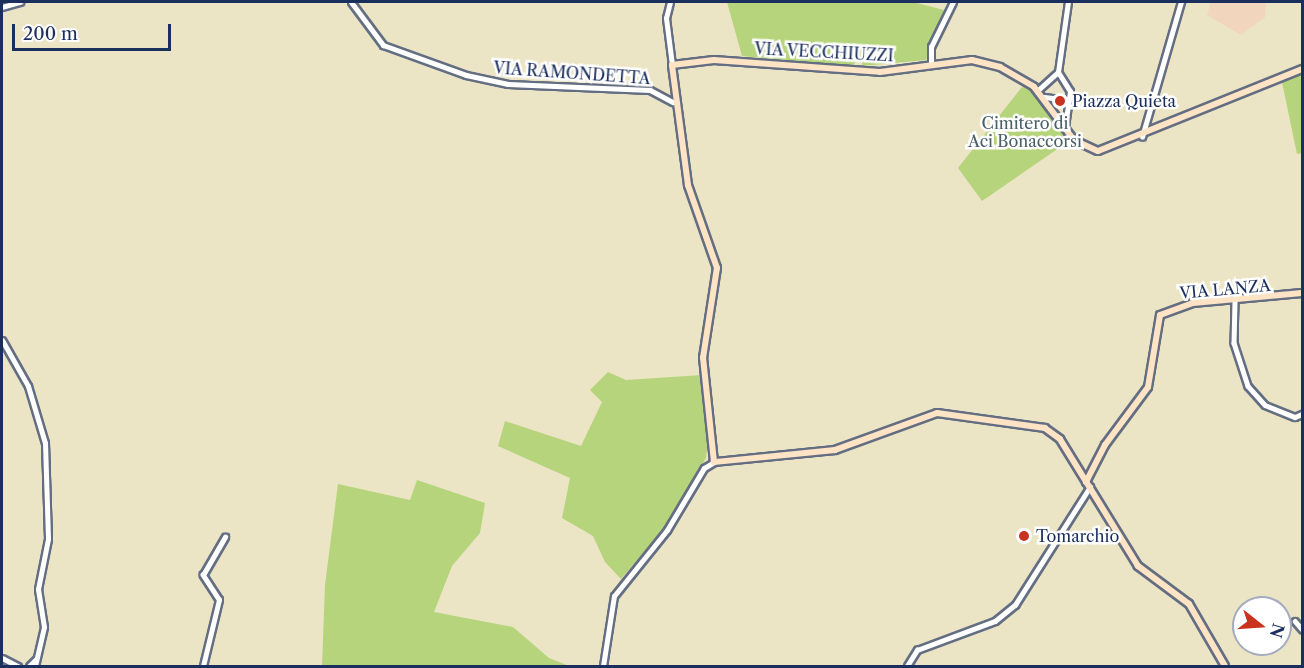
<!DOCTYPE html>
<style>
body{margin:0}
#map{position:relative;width:1304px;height:668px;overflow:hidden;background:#ebe4c5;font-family:"Libre Caslon Text",serif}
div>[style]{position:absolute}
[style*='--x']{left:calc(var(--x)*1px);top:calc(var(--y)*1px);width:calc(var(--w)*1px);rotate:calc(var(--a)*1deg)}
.built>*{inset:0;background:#f1d5bd}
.green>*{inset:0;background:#b6d47b}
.roads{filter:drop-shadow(2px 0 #646e82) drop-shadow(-2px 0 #646e82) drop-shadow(0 2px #646e82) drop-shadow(0 -2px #646e82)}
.minor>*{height:4.5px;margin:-2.25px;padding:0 2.25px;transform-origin:2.25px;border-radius:2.25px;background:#fff}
.tertiary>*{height:5px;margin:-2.5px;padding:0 2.5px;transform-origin:2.5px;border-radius:2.5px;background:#fff}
.secondary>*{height:6px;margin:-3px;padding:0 3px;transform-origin:3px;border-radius:3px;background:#fee4c5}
.dots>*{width:16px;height:16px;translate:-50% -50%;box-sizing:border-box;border:3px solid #fff;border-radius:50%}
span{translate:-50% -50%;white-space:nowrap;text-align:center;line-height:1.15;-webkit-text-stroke:5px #fff;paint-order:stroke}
.street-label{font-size:16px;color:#1b2f5e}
.poi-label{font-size:16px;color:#1b2f5e}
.left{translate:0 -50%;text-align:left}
.park-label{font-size:16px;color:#4a6167}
.frame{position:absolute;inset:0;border:3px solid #1b2f5e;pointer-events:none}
.north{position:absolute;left:1232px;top:596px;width:60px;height:60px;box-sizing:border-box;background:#fff;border:2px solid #a4acbf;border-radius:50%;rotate:107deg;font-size:16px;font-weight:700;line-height:24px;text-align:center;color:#1b2f5e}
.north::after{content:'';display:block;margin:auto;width:21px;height:27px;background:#c8321e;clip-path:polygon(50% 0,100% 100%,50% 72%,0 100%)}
.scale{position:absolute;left:12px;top:24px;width:159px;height:27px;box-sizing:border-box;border:3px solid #1b2f5e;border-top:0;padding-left:8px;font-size:18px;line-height:21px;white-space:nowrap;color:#1b2f5e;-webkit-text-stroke:4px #fff;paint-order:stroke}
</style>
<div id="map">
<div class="built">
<div style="clip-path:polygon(1211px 2px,1266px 2px,1265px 17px,1241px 35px,1207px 15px)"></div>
</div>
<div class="green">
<div style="clip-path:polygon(727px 2px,913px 2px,944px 10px,926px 60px,862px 66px,863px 59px,856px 58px,854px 66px,742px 56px)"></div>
<div style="clip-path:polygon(1302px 73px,1302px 153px,1297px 154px,1282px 82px)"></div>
<div style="clip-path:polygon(1022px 87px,1033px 90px,1069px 141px,982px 201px,958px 168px)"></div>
<div style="clip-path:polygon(608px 372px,626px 380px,702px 375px,709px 435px,706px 458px,665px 527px,621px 579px,605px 562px,593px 536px,562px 518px,570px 478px,498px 446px,505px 421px,581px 446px,602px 402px,590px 390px)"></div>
<div style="clip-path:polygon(417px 480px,485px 503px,480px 533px,452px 566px,434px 612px,513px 627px,549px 658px,569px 666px,322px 666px,325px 585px,338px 484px,410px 500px)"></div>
</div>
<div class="roads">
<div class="minor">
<div style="--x:931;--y:64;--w:17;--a:-90"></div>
<div style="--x:931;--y:47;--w:50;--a:-63.9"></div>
<div style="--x:1142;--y:137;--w:141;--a:-73.9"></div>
<div style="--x:1235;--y:302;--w:41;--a:91.4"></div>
<div style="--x:1234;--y:343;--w:45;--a:72"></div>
<div style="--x:1248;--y:386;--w:25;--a:48"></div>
<div style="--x:1265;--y:405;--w:32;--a:22"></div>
<div style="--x:1295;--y:417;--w:8;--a:-23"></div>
<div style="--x:1295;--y:621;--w:11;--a:49"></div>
<div style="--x:203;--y:666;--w:68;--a:-76.4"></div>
<div style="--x:219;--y:600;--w:30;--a:-123"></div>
<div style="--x:203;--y:575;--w:44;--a:-59.9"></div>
<div style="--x:907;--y:666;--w:19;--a:-58"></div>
<div style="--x:917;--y:650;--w:83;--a:-20.4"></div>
<div style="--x:995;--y:621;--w:26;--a:-39"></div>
<div style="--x:1015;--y:605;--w:140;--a:-57.6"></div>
</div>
<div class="tertiary">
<div style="--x:351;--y:2;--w:54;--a:53.3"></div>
<div style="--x:383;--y:45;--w:88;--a:19.9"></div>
<div style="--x:466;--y:75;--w:43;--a:12.1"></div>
<div style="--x:508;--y:84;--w:142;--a:2.4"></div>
<div style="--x:650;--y:90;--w:26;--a:28"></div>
<div style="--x:670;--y:2;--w:16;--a:104"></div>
<div style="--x:666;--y:18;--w:47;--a:82.7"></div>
<div style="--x:2;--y:7;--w:19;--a:-16"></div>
<div style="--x:1058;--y:72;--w:71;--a:-81.9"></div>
<div style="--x:1058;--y:72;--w:22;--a:58"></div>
<div style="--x:1070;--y:91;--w:36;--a:98"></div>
<div style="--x:1038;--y:90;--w:27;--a:-42"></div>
<div style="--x:1044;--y:97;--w:25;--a:7"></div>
<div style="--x:2;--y:340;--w:53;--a:60.5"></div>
<div style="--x:28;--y:386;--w:59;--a:73.4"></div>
<div style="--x:45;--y:443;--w:96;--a:88.2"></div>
<div style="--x:48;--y:539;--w:51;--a:101.3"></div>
<div style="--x:38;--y:589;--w:38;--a:81"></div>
<div style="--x:44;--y:627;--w:40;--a:103"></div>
<div style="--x:2;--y:658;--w:18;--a:27"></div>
<div style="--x:29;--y:666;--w:10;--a:-45"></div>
<div style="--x:603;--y:666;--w:71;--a:-81.1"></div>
<div style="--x:614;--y:596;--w:85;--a:-51.2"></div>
<div style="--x:667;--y:530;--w:72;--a:-59.2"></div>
<div style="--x:704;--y:468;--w:12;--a:-31"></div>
</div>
<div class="secondary">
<div style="--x:1086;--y:482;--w:42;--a:-62.8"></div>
<div style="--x:1105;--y:445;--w:72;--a:-53.4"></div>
<div style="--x:1148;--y:387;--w:73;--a:-80.5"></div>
<div style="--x:1160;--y:315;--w:35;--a:-20"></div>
<div style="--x:1193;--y:303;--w:109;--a:-5.2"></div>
<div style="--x:1225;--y:666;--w:72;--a:-120.1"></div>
<div style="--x:1189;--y:604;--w:64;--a:-143.3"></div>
<div style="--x:1138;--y:566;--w:149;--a:-121.6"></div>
<div style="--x:1060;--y:439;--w:19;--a:-144"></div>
<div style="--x:1045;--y:428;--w:109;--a:-172.1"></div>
<div style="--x:937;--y:413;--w:109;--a:160.1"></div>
<div style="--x:835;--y:450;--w:122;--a:174.3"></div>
<div style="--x:714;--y:462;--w:105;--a:-96"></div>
<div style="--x:703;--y:358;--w:91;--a:-81.2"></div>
<div style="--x:717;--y:268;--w:88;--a:-109.3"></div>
<div style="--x:688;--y:185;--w:121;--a:-97.6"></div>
<div style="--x:672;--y:65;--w:42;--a:-6.8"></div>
<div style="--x:714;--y:60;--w:166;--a:4.1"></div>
<div style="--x:880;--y:72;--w:93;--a:-7.4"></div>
<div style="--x:972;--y:60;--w:29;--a:14"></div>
<div style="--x:1000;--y:67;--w:39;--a:30"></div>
<div style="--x:1034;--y:87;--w:66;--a:53"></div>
<div style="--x:1074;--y:140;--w:26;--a:25"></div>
<div style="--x:1098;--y:151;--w:220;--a:-21.9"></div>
</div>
</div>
<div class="dots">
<div style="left:1060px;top:101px;background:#c8321e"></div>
<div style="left:1024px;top:536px;background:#c8321e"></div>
</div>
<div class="street-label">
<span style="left:824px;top:52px;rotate:3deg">VIA VECCHIUZZI</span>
<span style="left:572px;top:73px;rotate:4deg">VIA RAMONDETTA</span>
<span style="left:1225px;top:289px;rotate:-5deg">VIA LANZA</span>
</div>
<div class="poi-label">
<span class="left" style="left:1072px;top:101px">Piazza Quieta</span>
<span class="left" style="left:1036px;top:536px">Tomarchio</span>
</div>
<div class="park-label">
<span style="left:1025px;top:132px">Cimitero di<br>Aci Bonaccorsi</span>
</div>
<div class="frame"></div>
<div class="north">N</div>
<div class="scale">200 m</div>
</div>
